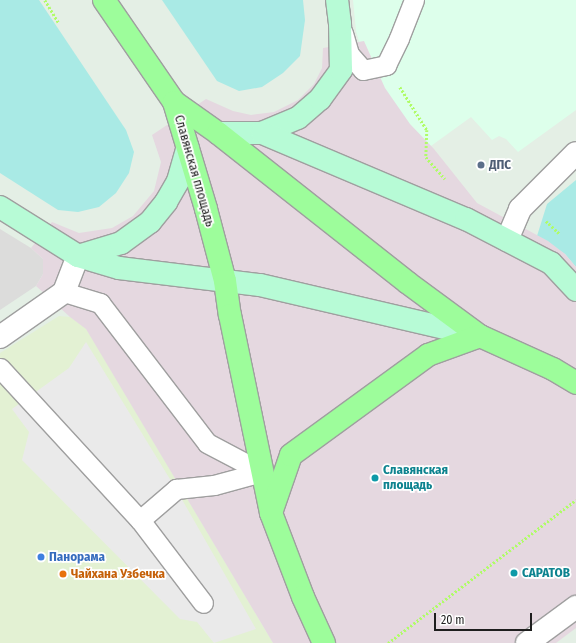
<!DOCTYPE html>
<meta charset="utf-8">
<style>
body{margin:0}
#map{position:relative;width:576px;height:643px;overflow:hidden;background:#e4efe5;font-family:"Fira Sans Condensed",sans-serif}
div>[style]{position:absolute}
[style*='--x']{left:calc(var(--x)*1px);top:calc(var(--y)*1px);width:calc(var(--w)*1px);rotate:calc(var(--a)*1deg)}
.residential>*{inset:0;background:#dcdcdb}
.commercial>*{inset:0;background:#e3f1d3}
.education>*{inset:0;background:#ddffeb}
.grass>*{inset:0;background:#a9eae5}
.parking>*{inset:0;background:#eaeaea}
.plaza>*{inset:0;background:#e5d8e0}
.path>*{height:2.5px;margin-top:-1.25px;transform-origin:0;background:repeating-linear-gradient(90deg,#b0fc68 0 2px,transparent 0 4px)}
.roads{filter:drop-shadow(1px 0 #9f9f9f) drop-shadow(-1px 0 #9f9f9f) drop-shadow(0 1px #9f9f9f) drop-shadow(0 -1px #9f9f9f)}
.lane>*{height:19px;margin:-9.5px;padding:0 9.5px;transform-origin:9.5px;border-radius:9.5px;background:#fff}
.street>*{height:22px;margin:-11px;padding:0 11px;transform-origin:11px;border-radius:11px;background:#fff}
.secondary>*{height:22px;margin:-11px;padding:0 11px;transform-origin:11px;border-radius:11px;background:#b7fbd6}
.primary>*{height:22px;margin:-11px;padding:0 11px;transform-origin:11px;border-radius:11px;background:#9dfd9b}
.dots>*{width:11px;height:11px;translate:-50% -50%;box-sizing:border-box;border:2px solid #fff;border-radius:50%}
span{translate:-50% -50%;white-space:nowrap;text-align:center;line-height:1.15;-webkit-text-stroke:3.5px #fff;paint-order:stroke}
.service-label{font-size:13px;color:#4e5e75;font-weight:700}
.left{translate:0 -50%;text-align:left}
.street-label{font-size:13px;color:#1e1e1e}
.culture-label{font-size:13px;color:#0d838f;font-weight:700}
.shop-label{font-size:13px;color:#366cbe;font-weight:700}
.food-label{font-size:13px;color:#c56008;font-weight:700}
.scale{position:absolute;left:434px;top:613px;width:98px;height:18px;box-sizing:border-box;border:2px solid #1e1e1e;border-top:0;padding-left:5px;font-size:12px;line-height:14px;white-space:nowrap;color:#1e1e1e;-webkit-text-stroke:3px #fff;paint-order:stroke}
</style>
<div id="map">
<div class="residential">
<div style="clip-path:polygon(0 229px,31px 248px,43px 259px,43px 274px,36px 286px,0 310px)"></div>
</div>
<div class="commercial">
<div style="clip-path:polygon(59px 316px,70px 317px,86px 328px,273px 643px,0 643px,0 353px)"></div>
</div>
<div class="education">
<div style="clip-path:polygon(353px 0,576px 0,576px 110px,518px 152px,506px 139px,499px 136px,492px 140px,471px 117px,424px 151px,363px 56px,356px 31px)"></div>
</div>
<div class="grass">
<div style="clip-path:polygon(0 0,39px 0,126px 130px,134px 152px,129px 173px,116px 193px,99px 207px,78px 212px,58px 210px,0 173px)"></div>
<div style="clip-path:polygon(162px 0,303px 0,305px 20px,300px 56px,283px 73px,262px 87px,239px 91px,217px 81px)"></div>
<div style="clip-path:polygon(576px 180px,576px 267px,565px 254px,537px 236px,547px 204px)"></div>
</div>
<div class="parking">
<div style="clip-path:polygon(86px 342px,176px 489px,256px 629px,214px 643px,197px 622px,180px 619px,22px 460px,29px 432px,12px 409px,69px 368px)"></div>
</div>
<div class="plaza">
<div style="clip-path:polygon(364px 41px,385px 88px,410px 124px,434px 149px,477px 203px,548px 241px,565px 254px,576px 267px,576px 628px,556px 643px,273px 643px,86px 329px,70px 317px,36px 286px,43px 274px,43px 259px,31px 248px,52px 222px,79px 233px,112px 228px,133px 216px,154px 191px,161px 162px,152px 135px,206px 99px,233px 111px,251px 115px,274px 112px,298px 100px,314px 84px,322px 68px,323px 48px)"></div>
</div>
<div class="path">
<div style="--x:45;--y:0;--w:27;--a:59"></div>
<div style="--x:400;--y:87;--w:51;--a:57.9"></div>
<div style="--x:427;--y:130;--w:27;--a:92"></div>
<div style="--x:426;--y:157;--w:29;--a:49"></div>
<div style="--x:546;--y:221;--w:19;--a:43"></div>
<div style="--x:388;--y:643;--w:236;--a:-37.3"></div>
</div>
<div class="roads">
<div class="lane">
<div style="--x:343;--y:33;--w:22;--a:74"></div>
<div style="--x:349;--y:54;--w:21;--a:49"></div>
<div style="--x:363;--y:70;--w:24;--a:-12"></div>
<div style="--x:386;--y:65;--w:30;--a:-64"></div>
<div style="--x:399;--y:38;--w:41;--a:-68.5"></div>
<div style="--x:64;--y:292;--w:38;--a:17"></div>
<div style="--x:100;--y:303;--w:176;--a:52.6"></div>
<div style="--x:207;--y:443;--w:62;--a:27.8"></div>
<div style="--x:0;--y:368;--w:207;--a:47.4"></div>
<div style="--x:140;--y:520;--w:104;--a:52.8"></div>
<div style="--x:140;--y:520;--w:48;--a:-40.7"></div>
<div style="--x:176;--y:489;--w:38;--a:-6"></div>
<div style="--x:214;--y:485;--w:50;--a:-15.2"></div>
</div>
<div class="street">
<div style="--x:507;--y:240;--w:34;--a:-67"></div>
<div style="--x:520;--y:209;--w:79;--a:-45"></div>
<div style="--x:0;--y:337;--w:78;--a:-35.1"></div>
<div style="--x:64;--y:292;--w:39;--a:-69"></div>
<div style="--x:527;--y:643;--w:61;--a:-36.3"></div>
</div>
<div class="secondary">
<div style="--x:218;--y:133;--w:44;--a:0"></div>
<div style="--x:262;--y:133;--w:39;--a:-23"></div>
<div style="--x:298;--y:118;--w:29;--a:-41"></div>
<div style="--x:320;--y:99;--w:36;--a:-54"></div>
<div style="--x:341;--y:70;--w:46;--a:-91.2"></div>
<div style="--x:340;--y:24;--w:24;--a:-97"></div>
<div style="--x:262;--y:133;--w:221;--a:22.9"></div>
<div style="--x:466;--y:219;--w:96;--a:27.4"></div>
<div style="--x:551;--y:263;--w:37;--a:47"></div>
<div style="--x:0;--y:207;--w:92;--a:32.1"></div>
<div style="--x:78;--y:256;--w:43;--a:16.3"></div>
<div style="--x:119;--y:268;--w:142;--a:6.9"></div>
<div style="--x:260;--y:285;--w:226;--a:13.1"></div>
<div style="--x:78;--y:256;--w:45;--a:-16.8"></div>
<div style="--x:121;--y:243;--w:36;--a:-36"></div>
<div style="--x:150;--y:222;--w:26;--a:-51"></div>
<div style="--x:166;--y:202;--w:24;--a:-60"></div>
<div style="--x:178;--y:181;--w:35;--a:-74"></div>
</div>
<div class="primary">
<div style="--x:104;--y:0;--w:124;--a:55.5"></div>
<div style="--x:174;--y:102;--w:112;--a:73.3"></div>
<div style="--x:206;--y:209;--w:74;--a:75.2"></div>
<div style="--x:225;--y:281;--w:34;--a:82"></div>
<div style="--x:230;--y:315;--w:202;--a:78.3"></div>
<div style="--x:271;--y:513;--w:90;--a:69.1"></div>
<div style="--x:303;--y:597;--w:51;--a:65.5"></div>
<div style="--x:174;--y:102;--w:54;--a:35.2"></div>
<div style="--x:218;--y:133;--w:242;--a:38.3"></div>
<div style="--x:408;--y:283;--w:89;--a:36.4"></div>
<div style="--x:480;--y:336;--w:80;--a:24.3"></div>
<div style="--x:553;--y:369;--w:27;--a:31"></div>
<div style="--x:271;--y:513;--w:61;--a:-71"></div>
<div style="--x:291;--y:455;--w:170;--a:-36.1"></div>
<div style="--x:428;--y:355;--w:55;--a:-20.1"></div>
</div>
</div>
<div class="dots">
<div style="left:481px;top:165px;background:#5c6f8a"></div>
<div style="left:375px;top:478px;background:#0f9aa8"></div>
<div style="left:41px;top:557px;background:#3f7fe0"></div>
<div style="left:514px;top:573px;background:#0f9aa8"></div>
<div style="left:63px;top:574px;background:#e8710a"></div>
</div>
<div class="service-label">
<span class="left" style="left:489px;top:165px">ДПС</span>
</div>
<div class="street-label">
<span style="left:194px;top:171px;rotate:74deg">Славянская площадь</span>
</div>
<div class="culture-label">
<span class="left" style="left:383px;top:478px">Славянская<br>площадь</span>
<span class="left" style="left:522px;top:573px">САРАТОВ</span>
</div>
<div class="shop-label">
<span class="left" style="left:49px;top:557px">Панорама</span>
</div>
<div class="food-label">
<span class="left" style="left:71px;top:574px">Чайхана Узбечка</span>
</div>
<div class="scale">20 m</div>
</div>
